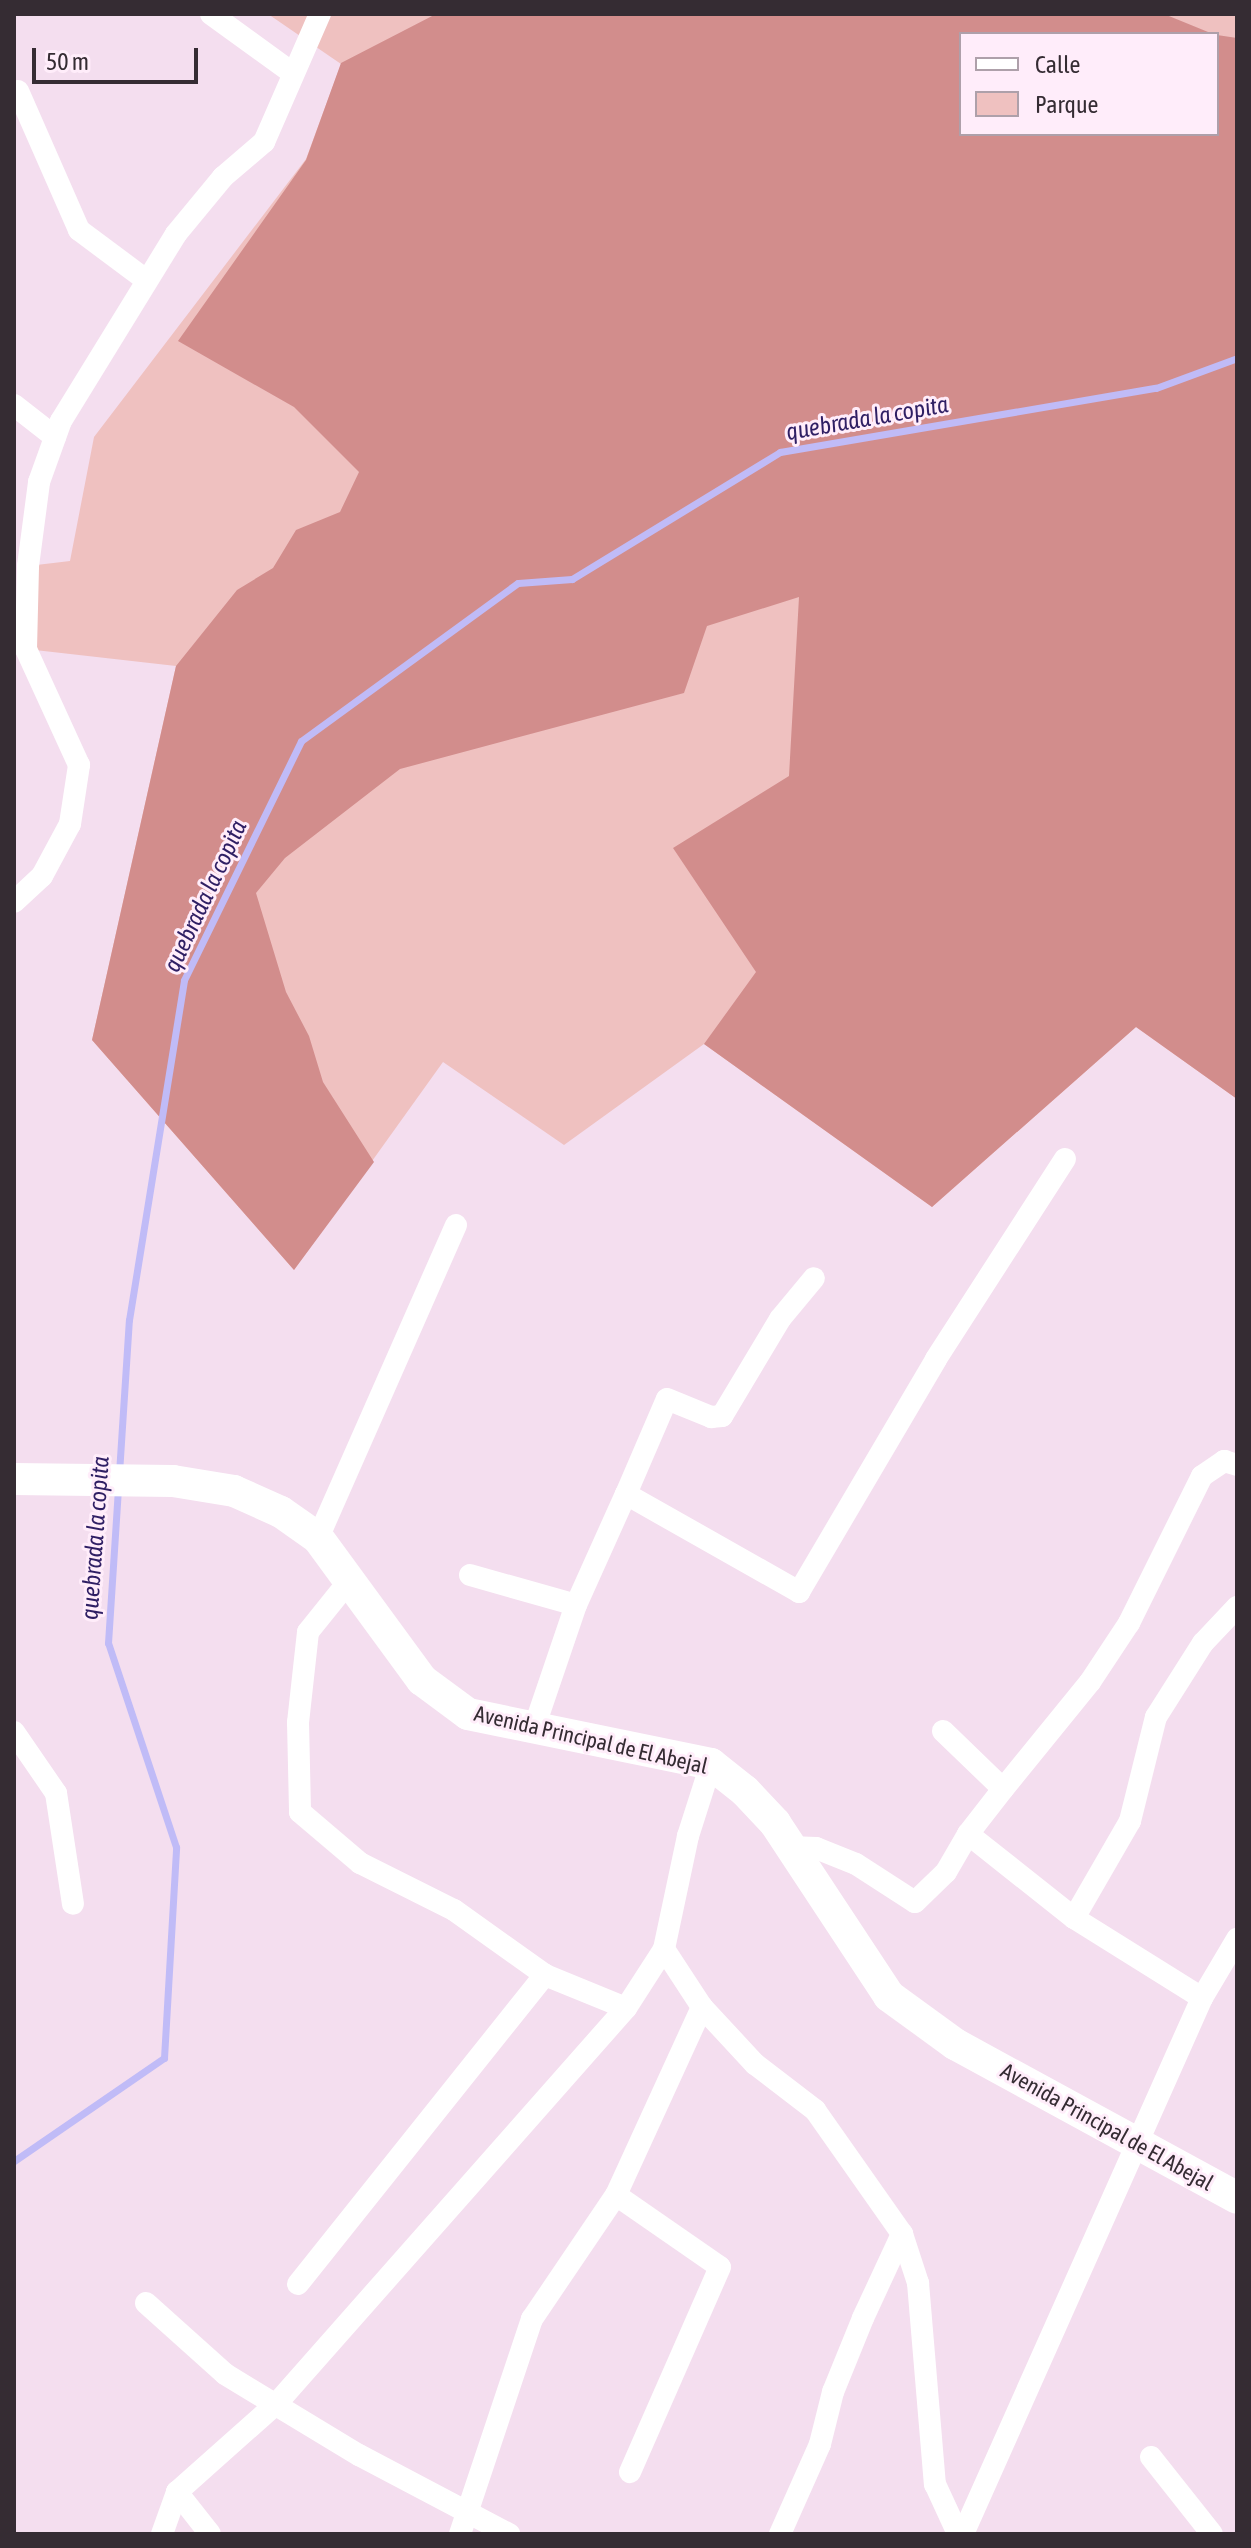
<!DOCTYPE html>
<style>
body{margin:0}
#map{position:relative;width:1251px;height:2548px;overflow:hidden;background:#f4deef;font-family:"Asap Condensed",sans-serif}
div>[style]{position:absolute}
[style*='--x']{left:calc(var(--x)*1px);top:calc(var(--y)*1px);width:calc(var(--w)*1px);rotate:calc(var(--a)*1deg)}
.green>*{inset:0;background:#efc1c0}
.forest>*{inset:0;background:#d28d8c}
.stream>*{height:7px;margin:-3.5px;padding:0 3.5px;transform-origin:3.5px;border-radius:3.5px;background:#c0bbf7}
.street>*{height:22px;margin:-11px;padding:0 11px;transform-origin:11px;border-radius:11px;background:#fff}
.secondary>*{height:32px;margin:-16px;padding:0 16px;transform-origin:16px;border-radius:16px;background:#fff}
span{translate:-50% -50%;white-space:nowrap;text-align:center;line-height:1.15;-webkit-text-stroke:6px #ffedfa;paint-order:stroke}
.street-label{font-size:22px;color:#352c33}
.water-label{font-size:24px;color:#2f1f64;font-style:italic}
.frame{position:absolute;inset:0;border:16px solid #352c33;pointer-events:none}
.legend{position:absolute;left:959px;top:32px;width:260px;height:104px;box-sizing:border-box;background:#ffedfa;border:2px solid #aea0aa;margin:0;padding:10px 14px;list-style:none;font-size:24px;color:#352c33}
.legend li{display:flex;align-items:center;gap:16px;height:40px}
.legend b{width:40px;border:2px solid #aea0aa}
.scale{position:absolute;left:32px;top:48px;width:166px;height:36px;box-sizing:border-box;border:4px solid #352c33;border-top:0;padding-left:10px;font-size:24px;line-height:28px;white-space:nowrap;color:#352c33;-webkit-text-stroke:6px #ffedfa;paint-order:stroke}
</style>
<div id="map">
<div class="green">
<div style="clip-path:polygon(evenodd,268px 14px,1237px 14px,1237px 1099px,1136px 1027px,932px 1207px,704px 1044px,564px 1145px,443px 1062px,294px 1270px,92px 1040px,176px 666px,26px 649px,28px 566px,70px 561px,94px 437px,306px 159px,341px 64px,268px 14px,961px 34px,1217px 34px,1217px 134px,961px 134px,961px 34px)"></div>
</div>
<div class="forest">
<div style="clip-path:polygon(436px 14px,1164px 14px,1213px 34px,961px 34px,961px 134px,1217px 134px,1217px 35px,1237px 38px,1237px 1099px,1136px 1027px,932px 1207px,704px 1044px,756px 972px,673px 848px,789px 776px,799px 597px,707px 626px,684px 693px,400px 769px,285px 858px,256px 893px,286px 992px,309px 1036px,323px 1082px,374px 1162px,294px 1270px,92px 1040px,176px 666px,237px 590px,273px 568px,296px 530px,340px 512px,359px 472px,294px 407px,178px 341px,306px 160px,341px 63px)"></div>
</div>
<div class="stream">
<div style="--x:119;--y:1473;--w:153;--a:-86.3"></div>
<div style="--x:129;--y:1320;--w:344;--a:-80.8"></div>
<div style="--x:184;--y:980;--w:266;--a:-63.9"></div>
<div style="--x:301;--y:741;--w:268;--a:-36.1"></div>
<div style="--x:518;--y:583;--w:54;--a:-4.2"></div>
<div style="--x:572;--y:579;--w:244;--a:-31.4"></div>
<div style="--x:780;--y:452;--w:381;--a:-9.7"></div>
<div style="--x:1156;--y:388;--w:86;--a:-20.3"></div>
<div style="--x:14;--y:2161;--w:182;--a:-34.5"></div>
<div style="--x:164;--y:2058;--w:211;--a:-86.7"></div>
<div style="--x:176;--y:1847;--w:215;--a:-108.4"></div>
<div style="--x:108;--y:1643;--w:153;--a:-86.3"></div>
</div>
<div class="street">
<div style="--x:211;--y:14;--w:99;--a:35.9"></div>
<div style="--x:18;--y:91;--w:152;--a:66.3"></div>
<div style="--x:79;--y:230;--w:84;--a:36.7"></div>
<div style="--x:14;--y:405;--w:52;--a:38"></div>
<div style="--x:14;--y:902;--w:38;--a:-43"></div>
<div style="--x:42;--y:876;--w:59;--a:-61.7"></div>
<div style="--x:70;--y:824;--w:60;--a:-81.3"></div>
<div style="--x:79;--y:765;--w:128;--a:-114.6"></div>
<div style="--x:26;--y:649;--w:83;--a:-88.6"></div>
<div style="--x:28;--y:566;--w:85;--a:-82.5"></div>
<div style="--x:39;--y:482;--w:65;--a:-70.2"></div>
<div style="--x:61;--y:421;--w:220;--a:-58.4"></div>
<div style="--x:176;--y:234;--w:74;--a:-50.5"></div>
<div style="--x:223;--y:177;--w:54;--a:-40.5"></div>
<div style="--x:264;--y:142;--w:140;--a:-66.4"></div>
<div style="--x:626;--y:1494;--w:103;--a:-66.7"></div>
<div style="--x:667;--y:1399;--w:48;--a:22.2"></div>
<div style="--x:711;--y:1417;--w:11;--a:-5"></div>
<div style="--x:722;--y:1416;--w:113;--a:-59.1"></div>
<div style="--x:780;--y:1319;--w:53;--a:-50.3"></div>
<div style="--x:318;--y:1538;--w:342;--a:-66.2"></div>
<div style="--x:470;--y:1575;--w:110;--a:15.8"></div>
<div style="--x:349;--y:1581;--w:65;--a:128.8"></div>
<div style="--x:308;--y:1632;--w:91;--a:96.3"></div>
<div style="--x:298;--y:1722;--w:90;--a:88.7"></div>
<div style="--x:300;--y:1812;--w:79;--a:40.4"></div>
<div style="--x:360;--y:1863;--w:105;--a:26.6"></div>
<div style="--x:454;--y:1910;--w:112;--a:35.5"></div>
<div style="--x:545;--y:1975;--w:87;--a:22.2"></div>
<div style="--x:533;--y:1731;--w:133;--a:-71.2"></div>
<div style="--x:576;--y:1605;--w:122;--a:-65.8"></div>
<div style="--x:626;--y:1494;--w:199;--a:29.5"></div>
<div style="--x:799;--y:1592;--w:270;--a:-59.5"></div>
<div style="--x:936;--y:1359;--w:238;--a:-57.2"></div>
<div style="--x:943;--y:1731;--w:83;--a:44"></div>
<div style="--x:1003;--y:1789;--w:57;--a:127.9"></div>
<div style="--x:968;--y:1834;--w:135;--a:38.4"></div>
<div style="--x:1074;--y:1918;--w:151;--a:32"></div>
<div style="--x:14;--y:1732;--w:74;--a:55.5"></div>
<div style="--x:56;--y:1793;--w:112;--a:81.3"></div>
<div style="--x:711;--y:1764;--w:76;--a:107.7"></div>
<div style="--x:688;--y:1836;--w:116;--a:102"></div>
<div style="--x:664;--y:1949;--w:69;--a:56.8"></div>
<div style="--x:702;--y:2007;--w:78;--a:47.1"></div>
<div style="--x:755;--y:2064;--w:76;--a:37.5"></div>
<div style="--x:815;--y:2110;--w:151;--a:54.9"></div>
<div style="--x:902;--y:2234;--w:52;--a:71.9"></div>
<div style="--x:918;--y:2283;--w:202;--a:85.2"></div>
<div style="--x:935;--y:2484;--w:55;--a:65.3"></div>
<div style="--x:1003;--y:1789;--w:138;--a:-50.9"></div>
<div style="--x:1090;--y:1682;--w:71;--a:-56.5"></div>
<div style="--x:1129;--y:1623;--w:164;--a:-63.6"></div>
<div style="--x:1202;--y:1476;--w:27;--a:-34"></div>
<div style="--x:1224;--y:1461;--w:14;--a:17"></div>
<div style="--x:789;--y:1847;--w:27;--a:2"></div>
<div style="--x:816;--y:1848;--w:43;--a:21.8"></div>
<div style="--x:856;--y:1864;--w:70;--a:32.8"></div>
<div style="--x:915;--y:1902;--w:43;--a:-44.1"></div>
<div style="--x:946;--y:1872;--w:44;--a:-59.9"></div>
<div style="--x:1074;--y:1918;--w:112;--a:-60"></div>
<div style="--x:1130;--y:1821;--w:107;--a:-76"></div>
<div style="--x:1156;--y:1717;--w:88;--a:-57.6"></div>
<div style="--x:1203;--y:1643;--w:50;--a:-46.6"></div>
<div style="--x:616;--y:2195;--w:126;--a:34.7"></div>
<div style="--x:720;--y:2267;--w:224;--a:113.7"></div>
<div style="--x:298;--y:2284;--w:396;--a:-51.4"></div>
<div style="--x:146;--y:2303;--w:106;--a:41.9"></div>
<div style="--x:225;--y:2374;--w:157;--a:31.2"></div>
<div style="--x:359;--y:2455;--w:170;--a:27.8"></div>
<div style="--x:1151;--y:2457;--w:98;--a:51.6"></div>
<div style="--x:177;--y:2492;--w:53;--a:51.8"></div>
<div style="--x:162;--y:2534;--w:45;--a:-70.3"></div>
<div style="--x:177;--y:2492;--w:135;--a:-41.7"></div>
<div style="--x:278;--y:2402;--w:526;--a:-48.55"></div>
<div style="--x:626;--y:2008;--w:70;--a:-57.2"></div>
<div style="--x:460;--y:2534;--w:227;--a:-71.5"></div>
<div style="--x:532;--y:2319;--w:150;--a:-55.9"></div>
<div style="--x:616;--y:2195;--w:207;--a:-65.4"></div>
<div style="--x:780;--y:2534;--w:98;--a:-66"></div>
<div style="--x:820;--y:2444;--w:54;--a:-76"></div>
<div style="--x:833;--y:2392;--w:80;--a:-67.9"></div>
<div style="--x:863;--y:2318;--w:93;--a:-65.1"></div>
<div style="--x:963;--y:2534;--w:587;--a:-65.97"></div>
<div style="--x:1202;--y:1998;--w:69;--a:-59.3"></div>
</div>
<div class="secondary">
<div style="--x:14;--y:1479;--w:159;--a:0.7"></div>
<div style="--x:173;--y:1481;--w:62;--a:9.3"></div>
<div style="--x:234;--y:1491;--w:51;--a:24.1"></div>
<div style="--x:281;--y:1512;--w:45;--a:35.1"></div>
<div style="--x:318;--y:1538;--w:176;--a:53.8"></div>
<div style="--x:422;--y:1680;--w:57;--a:36.5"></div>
<div style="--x:468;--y:1714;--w:248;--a:11.6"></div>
<div style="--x:711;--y:1764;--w:43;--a:38.5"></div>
<div style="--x:745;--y:1791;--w:44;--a:46.8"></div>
<div style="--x:775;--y:1823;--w:207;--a:56.6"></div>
<div style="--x:889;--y:1996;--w:82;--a:36"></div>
<div style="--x:955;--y:2044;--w:321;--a:28.6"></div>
</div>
<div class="street-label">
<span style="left:591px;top:1740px;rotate:13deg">Avenida Principal de El Abejal</span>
<span style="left:1107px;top:2127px;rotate:29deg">Avenida Principal de El Abejal</span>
</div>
<div class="water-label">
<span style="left:867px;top:418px;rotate:-10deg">quebrada la copita</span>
<span style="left:205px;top:896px;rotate:-65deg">quebrada la copita</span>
<span style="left:95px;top:1538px;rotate:-86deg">quebrada la copita</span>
</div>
<div class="frame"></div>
<ul class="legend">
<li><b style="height:10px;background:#fff"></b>Calle</li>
<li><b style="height:22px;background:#efc1c0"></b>Parque</li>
</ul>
<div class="scale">50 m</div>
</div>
